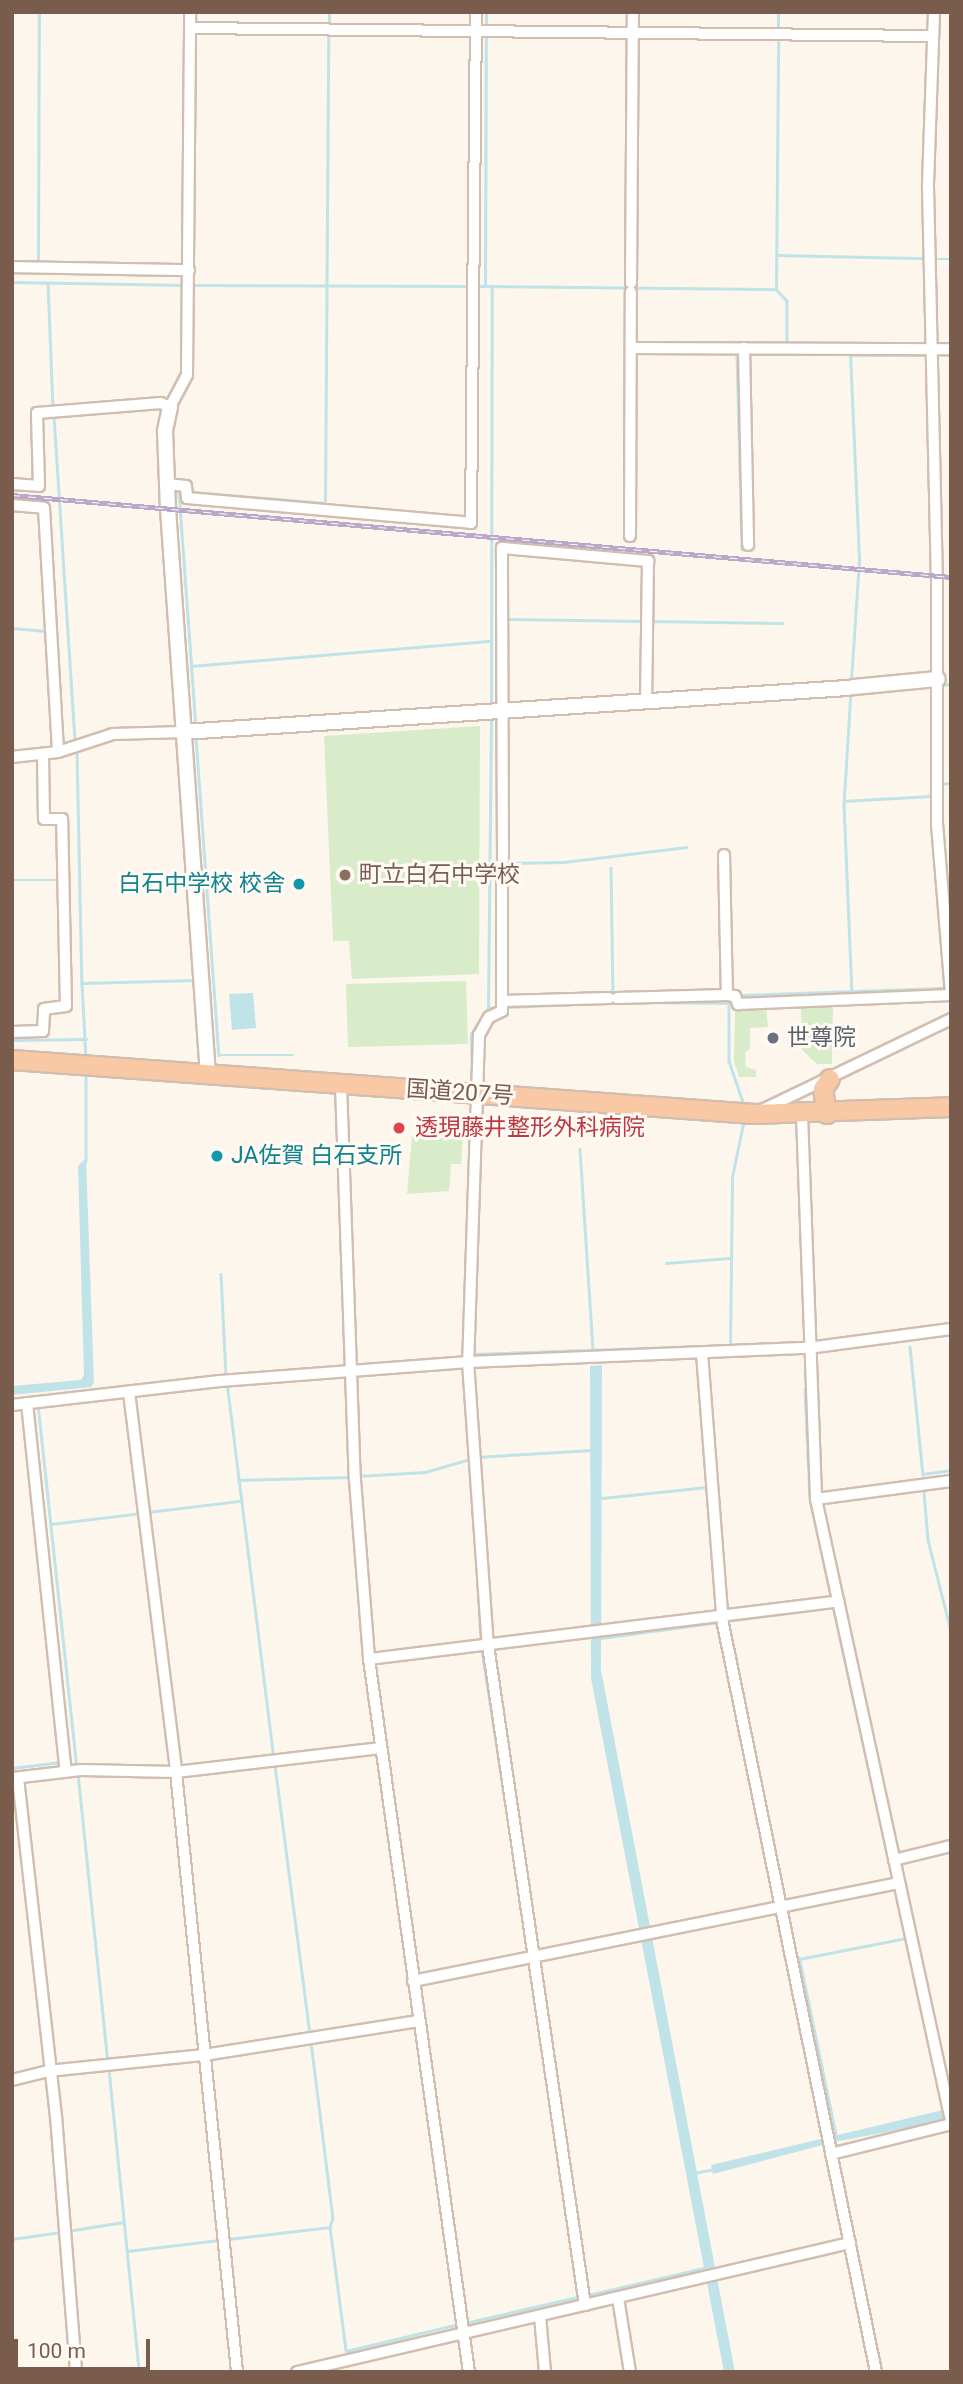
<!DOCTYPE html>
<meta charset="utf-8">
<style>
body{margin:0}
#map{position:relative;width:963px;height:2384px;overflow:hidden;background:#fdf6ec;font-family:Roboto,"Noto Sans JP",sans-serif}
div>[style]{position:absolute}
[style*='--x']{left:calc(var(--x)*1px);top:calc(var(--y)*1px);width:calc(var(--w)*1px);rotate:calc(var(--a)*1deg)}
.green>*{inset:0;background:#d8ecc9}
.water>*{inset:0;background:#bfe3e8}
.stream>*{height:2.5px;margin:-1.25px;padding:0 1.25px;transform-origin:1.25px;border-radius:1.25px;background:#bfe3e8}
.roads{filter:drop-shadow(2px 0 #d1beb0) drop-shadow(-2px 0 #d1beb0) drop-shadow(0 2px #d1beb0) drop-shadow(0 -2px #d1beb0)}
.minor>*{height:10px;margin:-5px;padding:0 5px;transform-origin:5px;border-radius:5px;background:#fff}
.tertiary>*{height:14px;margin:-7px;padding:0 7px;transform-origin:7px;border-radius:7px;background:#fff}
.trunk>*{height:18px;margin:-9px;padding:0 9px;transform-origin:9px;border-radius:9px;background:#f9c8a4}
.rail>*{height:5px;margin-top:-2.5px;transform-origin:0;background:repeating-linear-gradient(90deg,#fffaf3 0 8px,#b9a8c9 0 16px);box-sizing:border-box;border-block:2px solid #b9a8c9}
.dots>*{width:19px;height:19px;translate:-50% -50%;box-sizing:border-box;border:4px solid #fffaf3;border-radius:50%}
span{translate:-50% -50%;white-space:nowrap;text-align:center;line-height:1.15;-webkit-text-stroke:6px #fffaf3;paint-order:stroke}
.education-label{font-size:23px;color:#785e54}
.left{translate:0 -50%;text-align:left}
.culture-label{font-size:23px;color:#0d838f}
.right{translate:-100% -50%;text-align:right}
.worship-label{font-size:23px;color:#5b616d}
.street-label{font-size:23px;color:#7a5c4d}
.health-label{font-size:23px;color:#be3a42}
.frame{position:absolute;inset:0;border:14px solid #7a5c4d;pointer-events:none}
.scale{position:absolute;left:14px;top:2339px;width:136px;height:32px;box-sizing:border-box;border:4px solid #7a5c4d;border-top:0;padding-left:9px;font-size:21px;line-height:24px;white-space:nowrap;color:#7a5c4d;-webkit-text-stroke:5px #fffaf3;paint-order:stroke}
</style>
<div id="map">
<div class="green">
<div style="clip-path:polygon(480px 726px,479px 974px,352px 979px,349px 941px,333px 941px,324px 736px)"></div>
<div style="clip-path:polygon(466px 981px,468px 1044px,348px 1047px,346px 984px)"></div>
<div style="clip-path:polygon(833px 1004px,832px 1064px,817px 1064px,802px 1050px,801px 1005px)"></div>
<div style="clip-path:polygon(766px 1006px,768px 1027px,750px 1028px,750px 1049px,745px 1052px,746px 1067px,756px 1070px,756px 1077px,739px 1077px,734px 1062px,735px 1011px)"></div>
<div style="clip-path:polygon(412px 1136px,463px 1140px,461px 1164px,451px 1164px,449px 1191px,407px 1194px)"></div>
</div>
<div class="water">
<div style="clip-path:polygon(253px 993px,256px 1028px,232px 1030px,229px 994px)"></div>
<div style="clip-path:polygon(86px 1158px,94px 1383px,91px 1387px,12px 1395px,12px 1386px,81px 1380px,84px 1375px,78px 1166px)"></div>
<div style="clip-path:polygon(602px 1365px,601px 1670px,735px 2372px,724px 2372px,591px 1678px,590px 1366px)"></div>
<div style="clip-path:polygon(943px 2110px,951px 2111px,945px 2119px,924px 2125px,834px 2142px,713px 2174px,711px 2165px)"></div>
</div>
<div class="stream">
<div style="--x:329;--y:26;--w:14;--a:-90"></div>
<div style="--x:486;--y:26;--w:14;--a:-90"></div>
<div style="--x:778;--y:30;--w:18;--a:-90"></div>
<div style="--x:777;--y:255;--w:149;--a:1.2"></div>
<div style="--x:933;--y:259;--w:18;--a:0"></div>
<div style="--x:38;--y:264;--w:252;--a:-89.8"></div>
<div style="--x:12;--y:282;--w:173;--a:1"></div>
<div style="--x:48;--y:283;--w:127;--a:87.7"></div>
<div style="--x:191;--y:285;--w:281;--a:0.2"></div>
<div style="--x:485;--y:285;--w:252;--a:-89.8"></div>
<div style="--x:478;--y:286;--w:298;--a:0.6"></div>
<div style="--x:776;--y:289;--w:252;--a:-89.5"></div>
<div style="--x:776;--y:289;--w:16;--a:47"></div>
<div style="--x:787;--y:301;--w:43;--a:90"></div>
<div style="--x:741;--y:354;--w:4;--a:180"></div>
<div style="--x:737;--y:354;--w:195;--a:88.5"></div>
<div style="--x:748;--y:354;--w:25;--a:0"></div>
<div style="--x:54;--y:416;--w:330;--a:86.3"></div>
<div style="--x:179;--y:491;--w:237;--a:85.9"></div>
<div style="--x:193;--y:492;--w:132;--a:4.8"></div>
<div style="--x:325;--y:503;--w:470;--a:-89.6"></div>
<div style="--x:506;--y:619;--w:137;--a:0.8"></div>
<div style="--x:649;--y:621;--w:133;--a:0.9"></div>
<div style="--x:12;--y:628;--w:36;--a:5"></div>
<div style="--x:191;--y:666;--w:301;--a:-4.8"></div>
<div style="--x:851;--y:681;--w:122;--a:-86.2"></div>
<div style="--x:859;--y:559;--w:203;--a:-92.5"></div>
<div style="--x:850;--y:356;--w:76;--a:0"></div>
<div style="--x:940;--y:685;--w:11;--a:-5"></div>
<div style="--x:851;--y:691;--w:113;--a:93.5"></div>
<div style="--x:844;--y:804;--w:188;--a:87.6"></div>
<div style="--x:850;--y:695;--w:52;--a:-6.6"></div>
<div style="--x:491;--y:706;--w:420;--a:-89.9"></div>
<div style="--x:196;--y:737;--w:319;--a:85.9"></div>
<div style="--x:219;--y:1055;--w:74;--a:0"></div>
<div style="--x:77;--y:751;--w:232;--a:88.8"></div>
<div style="--x:82;--y:983;--w:114;--a:-1.5"></div>
<div style="--x:940;--y:784;--w:11;--a:-5"></div>
<div style="--x:844;--y:801;--w:86;--a:-3.3"></div>
<div style="--x:930;--y:796;--w:12;--a:-76"></div>
<div style="--x:505;--y:863;--w:59;--a:-1"></div>
<div style="--x:564;--y:862;--w:123;--a:-7"></div>
<div style="--x:611;--y:868;--w:134;--a:89.1"></div>
<div style="--x:12;--y:880;--w:49;--a:0"></div>
<div style="--x:82;--y:983;--w:76;--a:87"></div>
<div style="--x:739;--y:995;--w:203;--a:-2"></div>
<div style="--x:646;--y:1002;--w:83;--a:0.7"></div>
<div style="--x:729;--y:1003;--w:58;--a:90"></div>
<div style="--x:729;--y:1061;--w:46;--a:71.2"></div>
<div style="--x:506;--y:1007;--w:71;--a:-2.4"></div>
<div style="--x:488;--y:1008;--w:12;--a:0"></div>
<div style="--x:12;--y:1040;--w:74;--a:-0.8"></div>
<div style="--x:86;--y:1073;--w:88;--a:90"></div>
<div style="--x:472;--y:1086;--w:52;--a:-91.1"></div>
<div style="--x:471;--y:1034;--w:31;--a:-57"></div>
<div style="--x:488;--y:1008;--w:292;--a:-89.4"></div>
<div style="--x:580;--y:1149;--w:199;--a:86.3"></div>
<div style="--x:468;--y:1215;--w:60;--a:-88.1"></div>
<div style="--x:666;--y:1263;--w:63;--a:-4.5"></div>
<div style="--x:221;--y:1274;--w:102;--a:87.2"></div>
<div style="--x:910;--y:1347;--w:128;--a:84.2"></div>
<div style="--x:923;--y:1474;--w:28;--a:-8"></div>
<div style="--x:471;--y:1354;--w:259;--a:-2"></div>
<div style="--x:730;--y:1345;--w:168;--a:-89.3"></div>
<div style="--x:732;--y:1177;--w:59;--a:-78.3"></div>
<div style="--x:227;--y:1382;--w:379;--a:82.9"></div>
<div style="--x:805;--y:1389;--w:109;--a:87.4"></div>
<div style="--x:810;--y:1498;--w:104;--a:77.8"></div>
<div style="--x:38;--y:1404;--w:364;--a:83.9"></div>
<div style="--x:477;--y:1457;--w:115;--a:-3.5"></div>
<div style="--x:357;--y:1476;--w:68;--a:-3.4"></div>
<div style="--x:425;--y:1472;--w:47;--a:-16.1"></div>
<div style="--x:238;--y:1480;--w:112;--a:-1.5"></div>
<div style="--x:924;--y:1492;--w:48;--a:85.2"></div>
<div style="--x:928;--y:1540;--w:94;--a:75.8"></div>
<div style="--x:602;--y:1498;--w:105;--a:-6"></div>
<div style="--x:148;--y:1512;--w:92;--a:-6.9"></div>
<div style="--x:51;--y:1524;--w:92;--a:-6.9"></div>
<div style="--x:478;--y:1583;--w:60;--a:87.1"></div>
<div style="--x:833;--y:1606;--w:260;--a:77.6"></div>
<div style="--x:726;--y:1621;--w:95;--a:-7.3"></div>
<div style="--x:601;--y:1638;--w:119;--a:-7.7"></div>
<div style="--x:482;--y:1650;--w:165;--a:81.3"></div>
<div style="--x:275;--y:1765;--w:273;--a:82.6"></div>
<div style="--x:12;--y:1768;--w:49;--a:-7"></div>
<div style="--x:78;--y:1773;--w:291;--a:84.1"></div>
<div style="--x:311;--y:2042;--w:177;--a:82.9"></div>
<div style="--x:333;--y:2218;--w:9;--a:108"></div>
<div style="--x:109;--y:2069;--w:304;--a:84.3"></div>
<div style="--x:836;--y:2137;--w:182;--a:-101.7"></div>
<div style="--x:799;--y:1959;--w:109;--a:-11.1"></div>
<div style="--x:694;--y:2173;--w:21;--a:-11"></div>
<div style="--x:567;--y:2217;--w:81;--a:82.2"></div>
<div style="--x:67;--y:2231;--w:57;--a:-9.1"></div>
<div style="--x:12;--y:2239;--w:49;--a:-8.1"></div>
<div style="--x:228;--y:2239;--w:103;--a:-6.7"></div>
<div style="--x:330;--y:2227;--w:125;--a:82.6"></div>
<div style="--x:346;--y:2351;--w:116;--a:-13.4"></div>
<div style="--x:127;--y:2251;--w:95;--a:-6.7"></div>
<div style="--x:588;--y:2295;--w:123;--a:-13.1"></div>
<div style="--x:465;--y:2323;--w:116;--a:-13"></div>
</div>
<div class="roads">
<div class="minor">
<div style="--x:934;--y:12;--w:175;--a:92"></div>
<div style="--x:928;--y:187;--w:389;--a:88.7"></div>
<div style="--x:937;--y:576;--w:248;--a:90"></div>
<div style="--x:937;--y:824;--w:171;--a:85.3"></div>
<div style="--x:190;--y:28;--w:743;--a:0.62"></div>
<div style="--x:12;--y:267;--w:177;--a:1"></div>
<div style="--x:631;--y:283;--w:271;--a:-89.6"></div>
<div style="--x:631;--y:348;--w:320;--a:0.2"></div>
<div style="--x:744;--y:348;--w:197;--a:88.8"></div>
<div style="--x:12;--y:484;--w:27;--a:4"></div>
<div style="--x:39;--y:486;--w:73;--a:-91.6"></div>
<div style="--x:37;--y:413;--w:124;--a:-4.6"></div>
<div style="--x:161;--y:403;--w:10;--a:24"></div>
<div style="--x:170;--y:407;--w:36;--a:-62"></div>
<div style="--x:187;--y:375;--w:363;--a:-89.5"></div>
<div style="--x:167;--y:484;--w:19;--a:6"></div>
<div style="--x:186;--y:486;--w:12;--a:85"></div>
<div style="--x:187;--y:498;--w:285;--a:5"></div>
<div style="--x:471;--y:523;--w:511;--a:-89.44"></div>
<div style="--x:12;--y:505;--w:32;--a:5"></div>
<div style="--x:44;--y:508;--w:244;--a:86.7"></div>
<div style="--x:630;--y:536;--w:244;--a:-89.8"></div>
<div style="--x:12;--y:757;--w:46;--a:-6.2"></div>
<div style="--x:58;--y:752;--w:58;--a:-18.1"></div>
<div style="--x:113;--y:734;--w:70;--a:-1.6"></div>
<div style="--x:724;--y:855;--w:140;--a:88.8"></div>
<div style="--x:503;--y:860;--w:312;--a:-90.2"></div>
<div style="--x:502;--y:548;--w:147;--a:5.1"></div>
<div style="--x:648;--y:561;--w:140;--a:90.8"></div>
<div style="--x:502;--y:865;--w:146;--a:90"></div>
<div style="--x:502;--y:1011;--w:14;--a:155"></div>
<div style="--x:489;--y:1017;--w:21;--a:119"></div>
<div style="--x:479;--y:1035;--w:327;--a:91.9"></div>
<div style="--x:468;--y:1362;--w:284;--a:86"></div>
<div style="--x:488;--y:1645;--w:667;--a:81.64"></div>
<div style="--x:617;--y:998;--w:110;--a:-1.6"></div>
<div style="--x:727;--y:995;--w:8;--a:7"></div>
<div style="--x:735;--y:996;--w:9;--a:69"></div>
<div style="--x:738;--y:1004;--w:213;--a:-2.4"></div>
<div style="--x:502;--y:1001;--w:107;--a:-1.6"></div>
<div style="--x:12;--y:1032;--w:31;--a:-2"></div>
<div style="--x:43;--y:1031;--w:22;--a:-87"></div>
<div style="--x:44;--y:1009;--w:22;--a:-8"></div>
<div style="--x:66;--y:1006;--w:187;--a:-91.2"></div>
<div style="--x:62;--y:819;--w:18;--a:180"></div>
<div style="--x:44;--y:819;--w:65;--a:-90.9"></div>
<div style="--x:341;--y:1085;--w:395;--a:88"></div>
<div style="--x:355;--y:1480;--w:180;--a:85.5"></div>
<div style="--x:369;--y:1659;--w:720;--a:82.02"></div>
<div style="--x:764;--y:1109;--w:208;--a:-25.7"></div>
<div style="--x:802;--y:1115;--w:384;--a:87.9"></div>
<div style="--x:816;--y:1499;--w:636;--a:77.75"></div>
<div style="--x:702;--y:1353;--w:272;--a:85.6"></div>
<div style="--x:723;--y:1624;--w:763;--a:78.44"></div>
<div style="--x:129;--y:1392;--w:383;--a:82.9"></div>
<div style="--x:176;--y:1772;--w:603;--a:84.19"></div>
<div style="--x:27;--y:1403;--w:371;--a:84"></div>
<div style="--x:12;--y:1405;--w:209;--a:-6.6"></div>
<div style="--x:220;--y:1381;--w:249;--a:-4.4"></div>
<div style="--x:468;--y:1362;--w:340;--a:-2.4"></div>
<div style="--x:808;--y:1348;--w:144;--a:-7.6"></div>
<div style="--x:816;--y:1499;--w:136;--a:-7.6"></div>
<div style="--x:369;--y:1659;--w:473;--a:-7"></div>
<div style="--x:13;--y:1778;--w:68;--a:-6.7"></div>
<div style="--x:81;--y:1770;--w:95;--a:1.2"></div>
<div style="--x:176;--y:1772;--w:204;--a:-6.7"></div>
<div style="--x:18;--y:1778;--w:340;--a:83.6"></div>
<div style="--x:56;--y:2116;--w:257;--a:85.5"></div>
<div style="--x:894;--y:1860;--w:59;--a:-13.8"></div>
<div style="--x:413;--y:1981;--w:496;--a:-11.4"></div>
<div style="--x:12;--y:2080;--w:37;--a:-14"></div>
<div style="--x:48;--y:2071;--w:157;--a:-5.9"></div>
<div style="--x:204;--y:2055;--w:217;--a:-9"></div>
<div style="--x:831;--y:2154;--w:124;--a:-14"></div>
<div style="--x:618;--y:2298;--w:75;--a:80.8"></div>
<div style="--x:540;--y:2316;--w:56;--a:84.9"></div>
<div style="--x:297;--y:2372;--w:568;--a:-13.13"></div>
</div>
<div class="tertiary">
<div style="--x:170;--y:407;--w:25;--a:102"></div>
<div style="--x:165;--y:431;--w:78;--a:87.8"></div>
<div style="--x:168;--y:509;--w:567;--a:85.96"></div>
<div style="--x:853;--y:687;--w:85;--a:-5.4"></div>
<div style="--x:183;--y:732;--w:666;--a:-3.79"></div>
</div>
<div class="trunk">
<div style="--x:12;--y:1060;--w:744;--a:4.16"></div>
<div style="--x:754;--y:1114;--w:197;--a:-2"></div>
<div style="--x:827;--y:1114;--w:25;--a:-99"></div>
<div style="--x:823;--y:1089;--w:12;--a:-55"></div>
</div>
</div>
<div class="rail">
<div style="--x:12;--y:495;--w:943;--a:4.99"></div>
</div>
<div class="dots">
<div style="left:345px;top:875px;background:#8d6e63"></div>
<div style="left:299px;top:884px;background:#0f9aa8"></div>
<div style="left:773px;top:1038px;background:#6b7280"></div>
<div style="left:399px;top:1128px;background:#e0444e"></div>
<div style="left:217px;top:1156px;background:#0f9aa8"></div>
</div>
<div class="education-label">
<span class="left" style="left:359px;top:875px">町立白石中学校</span>
</div>
<div class="culture-label">
<span class="right" style="left:285px;top:884px">白石中学校 校舎</span>
<span class="left" style="left:231px;top:1156px">JA佐賀 白石支所</span>
</div>
<div class="worship-label">
<span class="left" style="left:787px;top:1038px">世尊院</span>
</div>
<div class="street-label">
<span style="left:460px;top:1093px;rotate:4deg">国道207号</span>
</div>
<div class="health-label">
<span class="left" style="left:415px;top:1128px">透現藤井整形外科病院</span>
</div>
<div class="frame"></div>
<div class="scale">100 m</div>
</div>
